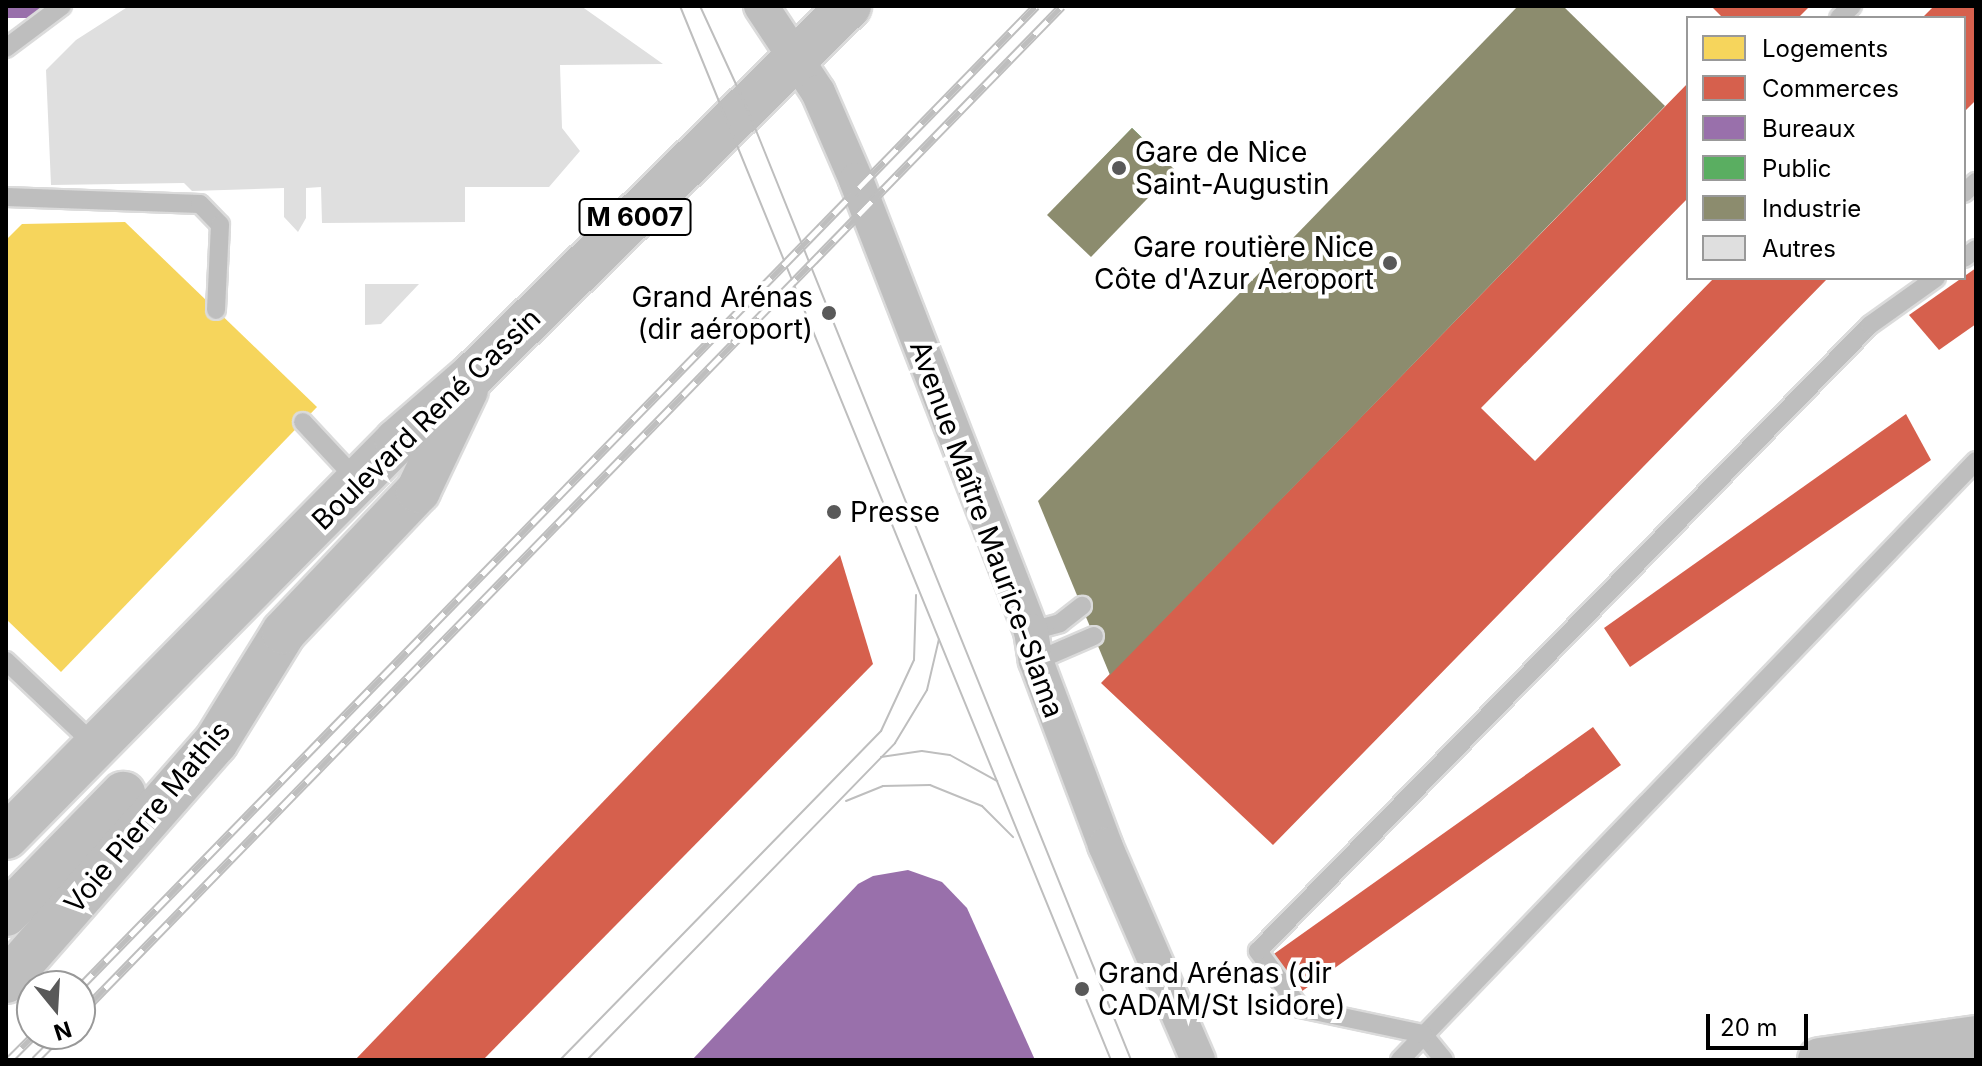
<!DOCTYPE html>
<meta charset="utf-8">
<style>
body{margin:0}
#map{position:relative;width:1982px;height:1066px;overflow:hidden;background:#fff;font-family:Inter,sans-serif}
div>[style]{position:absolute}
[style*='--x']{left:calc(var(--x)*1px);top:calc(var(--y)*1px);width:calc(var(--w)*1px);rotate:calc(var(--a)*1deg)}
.homes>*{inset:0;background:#f6d55c}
.shops>*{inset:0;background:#d6604d}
.offices>*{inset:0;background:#9970ab}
.public>*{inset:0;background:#5aae61}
.industry>*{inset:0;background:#8c8c6e}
.building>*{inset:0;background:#dfdfdf}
.roads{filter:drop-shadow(2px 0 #dbdbdb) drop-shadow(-2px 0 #dbdbdb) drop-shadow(0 2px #dbdbdb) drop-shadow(0 -2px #dbdbdb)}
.service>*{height:18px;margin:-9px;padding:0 9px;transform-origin:9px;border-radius:9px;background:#bebebe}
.minor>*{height:34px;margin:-17px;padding:0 17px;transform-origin:17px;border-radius:17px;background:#bebebe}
.primary>*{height:44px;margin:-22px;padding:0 22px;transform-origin:22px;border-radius:22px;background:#bebebe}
.tram>*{height:2px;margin:-1px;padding:0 1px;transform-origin:1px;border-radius:1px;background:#bebebe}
.rail>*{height:9px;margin-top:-4.5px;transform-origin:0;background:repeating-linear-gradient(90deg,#fff 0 18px,#bebebe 0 36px);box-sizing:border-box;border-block:2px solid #bebebe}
.dots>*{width:22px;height:22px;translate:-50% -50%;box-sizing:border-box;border:4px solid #fff;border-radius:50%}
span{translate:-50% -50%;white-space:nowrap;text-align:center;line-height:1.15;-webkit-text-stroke:8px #fff;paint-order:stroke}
.shield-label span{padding:2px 6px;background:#fff;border:2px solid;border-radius:6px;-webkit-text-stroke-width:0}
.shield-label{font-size:26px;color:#000;font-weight:700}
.poi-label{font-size:28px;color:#000}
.left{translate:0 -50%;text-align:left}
.right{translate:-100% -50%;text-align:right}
.street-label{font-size:28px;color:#000}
.frame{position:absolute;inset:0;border:8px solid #000;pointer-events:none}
.legend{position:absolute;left:1686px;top:16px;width:280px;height:264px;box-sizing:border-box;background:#fff;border:2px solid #999;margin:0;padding:10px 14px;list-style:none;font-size:24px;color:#000}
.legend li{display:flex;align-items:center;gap:16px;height:40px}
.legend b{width:40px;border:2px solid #999}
.north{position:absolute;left:16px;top:970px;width:80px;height:80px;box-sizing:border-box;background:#fff;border:2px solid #999;border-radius:50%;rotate:162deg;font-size:22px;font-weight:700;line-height:32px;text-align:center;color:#000}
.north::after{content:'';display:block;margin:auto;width:28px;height:36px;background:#595959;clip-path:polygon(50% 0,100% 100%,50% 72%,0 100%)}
.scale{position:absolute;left:1706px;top:1014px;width:102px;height:36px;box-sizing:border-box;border:4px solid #000;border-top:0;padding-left:10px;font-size:24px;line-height:28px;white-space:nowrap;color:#000;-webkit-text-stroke:6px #fff;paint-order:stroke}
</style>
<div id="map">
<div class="homes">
<div style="clip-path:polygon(125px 222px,317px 407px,61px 672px,6px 619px,6px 240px,22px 224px)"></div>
</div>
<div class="shops">
<div style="clip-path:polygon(1711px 6px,1810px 6px,1798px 18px,1723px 18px)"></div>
<div style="clip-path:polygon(1934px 6px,1976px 6px,1976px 100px,1964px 112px,1964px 18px,1922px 18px)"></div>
<div style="clip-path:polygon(1688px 83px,1688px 198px,1481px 408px,1535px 461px,1714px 278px,1828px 278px,1273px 845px,1101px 683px)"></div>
<div style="clip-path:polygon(1976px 268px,1976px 324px,1939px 350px,1909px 315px)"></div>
<div style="clip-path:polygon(1906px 414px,1931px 460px,1630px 667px,1604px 628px)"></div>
<div style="clip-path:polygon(835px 502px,842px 518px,833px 522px,826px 505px)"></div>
<div style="clip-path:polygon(840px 555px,873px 664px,483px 1060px,355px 1060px)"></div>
<div style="clip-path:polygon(1593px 727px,1621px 765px,1298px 994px,1271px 956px)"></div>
</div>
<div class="offices">
<div style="clip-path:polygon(6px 6px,51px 6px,39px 18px,6px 18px)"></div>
<div style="clip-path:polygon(908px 870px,942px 882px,967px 908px,1035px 1060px,692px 1060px,858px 884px,873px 876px)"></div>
</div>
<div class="public">
<div style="clip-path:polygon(1132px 128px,1158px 153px,1085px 228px,1060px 203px)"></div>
</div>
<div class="industry">
<div style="clip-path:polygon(1518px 6px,1563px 6px,1665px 106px,1110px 675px,1038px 501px)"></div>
<div style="clip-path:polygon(1132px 128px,1175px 170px,1091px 257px,1047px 215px)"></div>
</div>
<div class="building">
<div style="clip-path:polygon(129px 6px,581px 6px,663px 64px,560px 65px,562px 128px,580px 151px,549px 187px,465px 187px,465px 222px,322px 223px,321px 187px,306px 188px,306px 218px,298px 232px,284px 217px,284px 188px,192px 191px,184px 183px,51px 185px,46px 70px,76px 40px)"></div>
<div style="clip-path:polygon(365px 284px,419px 284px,381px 324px,365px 325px)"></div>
</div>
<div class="roads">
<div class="service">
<div style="--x:1839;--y:18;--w:18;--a:-43"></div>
<div style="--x:6;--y:48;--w:70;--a:-36.9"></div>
<div style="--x:1964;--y:193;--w:16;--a:-43"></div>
<div style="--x:6;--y:197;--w:194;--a:2.1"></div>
<div style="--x:200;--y:204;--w:29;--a:46"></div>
<div style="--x:220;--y:225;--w:85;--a:92.7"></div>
<div style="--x:1964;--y:258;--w:15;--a:-37"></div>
<div style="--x:303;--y:422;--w:81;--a:47"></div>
<div style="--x:1031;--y:631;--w:30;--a:-15"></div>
<div style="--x:1060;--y:623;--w:28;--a:-38"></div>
<div style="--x:1032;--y:656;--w:6;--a:51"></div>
<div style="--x:1036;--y:661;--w:63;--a:-23.3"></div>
<div style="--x:6;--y:661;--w:124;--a:43.4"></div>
<div style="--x:1400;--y:1060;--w:831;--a:-46.12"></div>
<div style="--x:1444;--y:1060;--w:33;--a:-129"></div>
<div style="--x:1423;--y:1034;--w:126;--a:-168.1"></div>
<div style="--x:1300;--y:1008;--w:71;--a:-126.4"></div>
<div style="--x:1258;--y:951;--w:875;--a:-45.65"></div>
<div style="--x:1870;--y:325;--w:81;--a:-35.5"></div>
</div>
<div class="minor">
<div style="--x:761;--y:6;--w:103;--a:56.5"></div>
<div style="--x:818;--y:92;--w:96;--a:66.6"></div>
<div style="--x:856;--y:180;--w:484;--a:68.8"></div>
<div style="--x:1031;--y:631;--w:30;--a:81"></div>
<div style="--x:1036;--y:661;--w:197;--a:69.4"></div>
<div style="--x:1105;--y:845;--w:234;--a:66.6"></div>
</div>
<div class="primary">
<div style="--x:6;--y:837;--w:557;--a:-45.36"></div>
<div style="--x:397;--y:441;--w:101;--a:-41"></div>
<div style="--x:473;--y:375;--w:527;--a:-44.46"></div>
<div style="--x:6;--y:914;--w:168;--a:-45.7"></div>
<div style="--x:6;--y:981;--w:318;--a:-48.7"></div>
<div style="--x:216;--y:742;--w:129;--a:-58.3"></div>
<div style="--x:284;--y:632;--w:195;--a:-46.5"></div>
<div style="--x:418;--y:491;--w:112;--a:-64.6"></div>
<div style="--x:1820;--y:1060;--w:158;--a:-8"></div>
</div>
</div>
<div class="tram">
<div style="--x:680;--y:6;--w:1139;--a:67.76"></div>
<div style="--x:700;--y:6;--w:112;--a:65.3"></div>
<div style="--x:747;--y:108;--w:1027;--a:68.03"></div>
<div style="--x:881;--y:757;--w:41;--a:-8.3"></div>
<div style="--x:922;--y:751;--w:28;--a:8"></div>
<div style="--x:950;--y:755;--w:54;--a:29"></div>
<div style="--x:846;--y:801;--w:40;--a:-22"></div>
<div style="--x:883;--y:786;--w:47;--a:-1.2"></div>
<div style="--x:930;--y:785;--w:56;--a:22"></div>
<div style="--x:982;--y:806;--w:44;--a:45"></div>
<div style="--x:560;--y:1060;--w:460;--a:-45.7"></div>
<div style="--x:881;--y:731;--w:78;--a:-65.1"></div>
<div style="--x:914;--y:660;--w:65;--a:-88.2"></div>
<div style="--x:587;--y:1060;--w:442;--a:-45.8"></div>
<div style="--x:895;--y:743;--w:62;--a:-58.9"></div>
<div style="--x:927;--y:690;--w:52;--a:-76.8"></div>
</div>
<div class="rail">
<div style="--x:80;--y:987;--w:1370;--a:-45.74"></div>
<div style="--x:80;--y:1014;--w:1407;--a:-45.75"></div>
<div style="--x:9;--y:1060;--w:37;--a:-45"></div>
<div style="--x:35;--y:1060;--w:37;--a:-45"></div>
</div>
<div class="dots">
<div style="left:1119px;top:168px;background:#595959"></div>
<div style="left:1390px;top:263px;background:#595959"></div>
<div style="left:829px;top:313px;background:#595959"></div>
<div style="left:834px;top:512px;background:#595959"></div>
<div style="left:1082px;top:989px;background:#595959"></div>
</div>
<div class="shield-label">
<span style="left:635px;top:217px">M 6007</span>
</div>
<div class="poi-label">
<span class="left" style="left:1135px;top:168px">Gare de Nice<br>Saint-Augustin</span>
<span class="right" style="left:1374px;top:263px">Gare routière Nice<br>Côte d'Azur Aeroport</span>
<span class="right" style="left:813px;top:313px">Grand Arénas<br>(dir aéroport)</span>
<span class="left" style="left:850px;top:512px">Presse</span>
<span class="left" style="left:1098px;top:989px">Grand Arénas (dir<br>CADAM/St Isidore)</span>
</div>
<div class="street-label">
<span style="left:426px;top:419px;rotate:-44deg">Boulevard René Cassin</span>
<span style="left:987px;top:529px;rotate:70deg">Avenue Maître Maurice-Slama</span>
<span style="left:147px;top:817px;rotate:-50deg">Voie Pierre Mathis</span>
</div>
<div class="frame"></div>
<ul class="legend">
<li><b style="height:22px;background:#f6d55c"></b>Logements</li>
<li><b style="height:22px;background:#d6604d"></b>Commerces</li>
<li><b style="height:22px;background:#9970ab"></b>Bureaux</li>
<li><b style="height:22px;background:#5aae61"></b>Public</li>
<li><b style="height:22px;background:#8c8c6e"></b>Industrie</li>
<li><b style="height:22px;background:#dfdfdf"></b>Autres</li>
</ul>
<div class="north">N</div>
<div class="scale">20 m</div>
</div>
